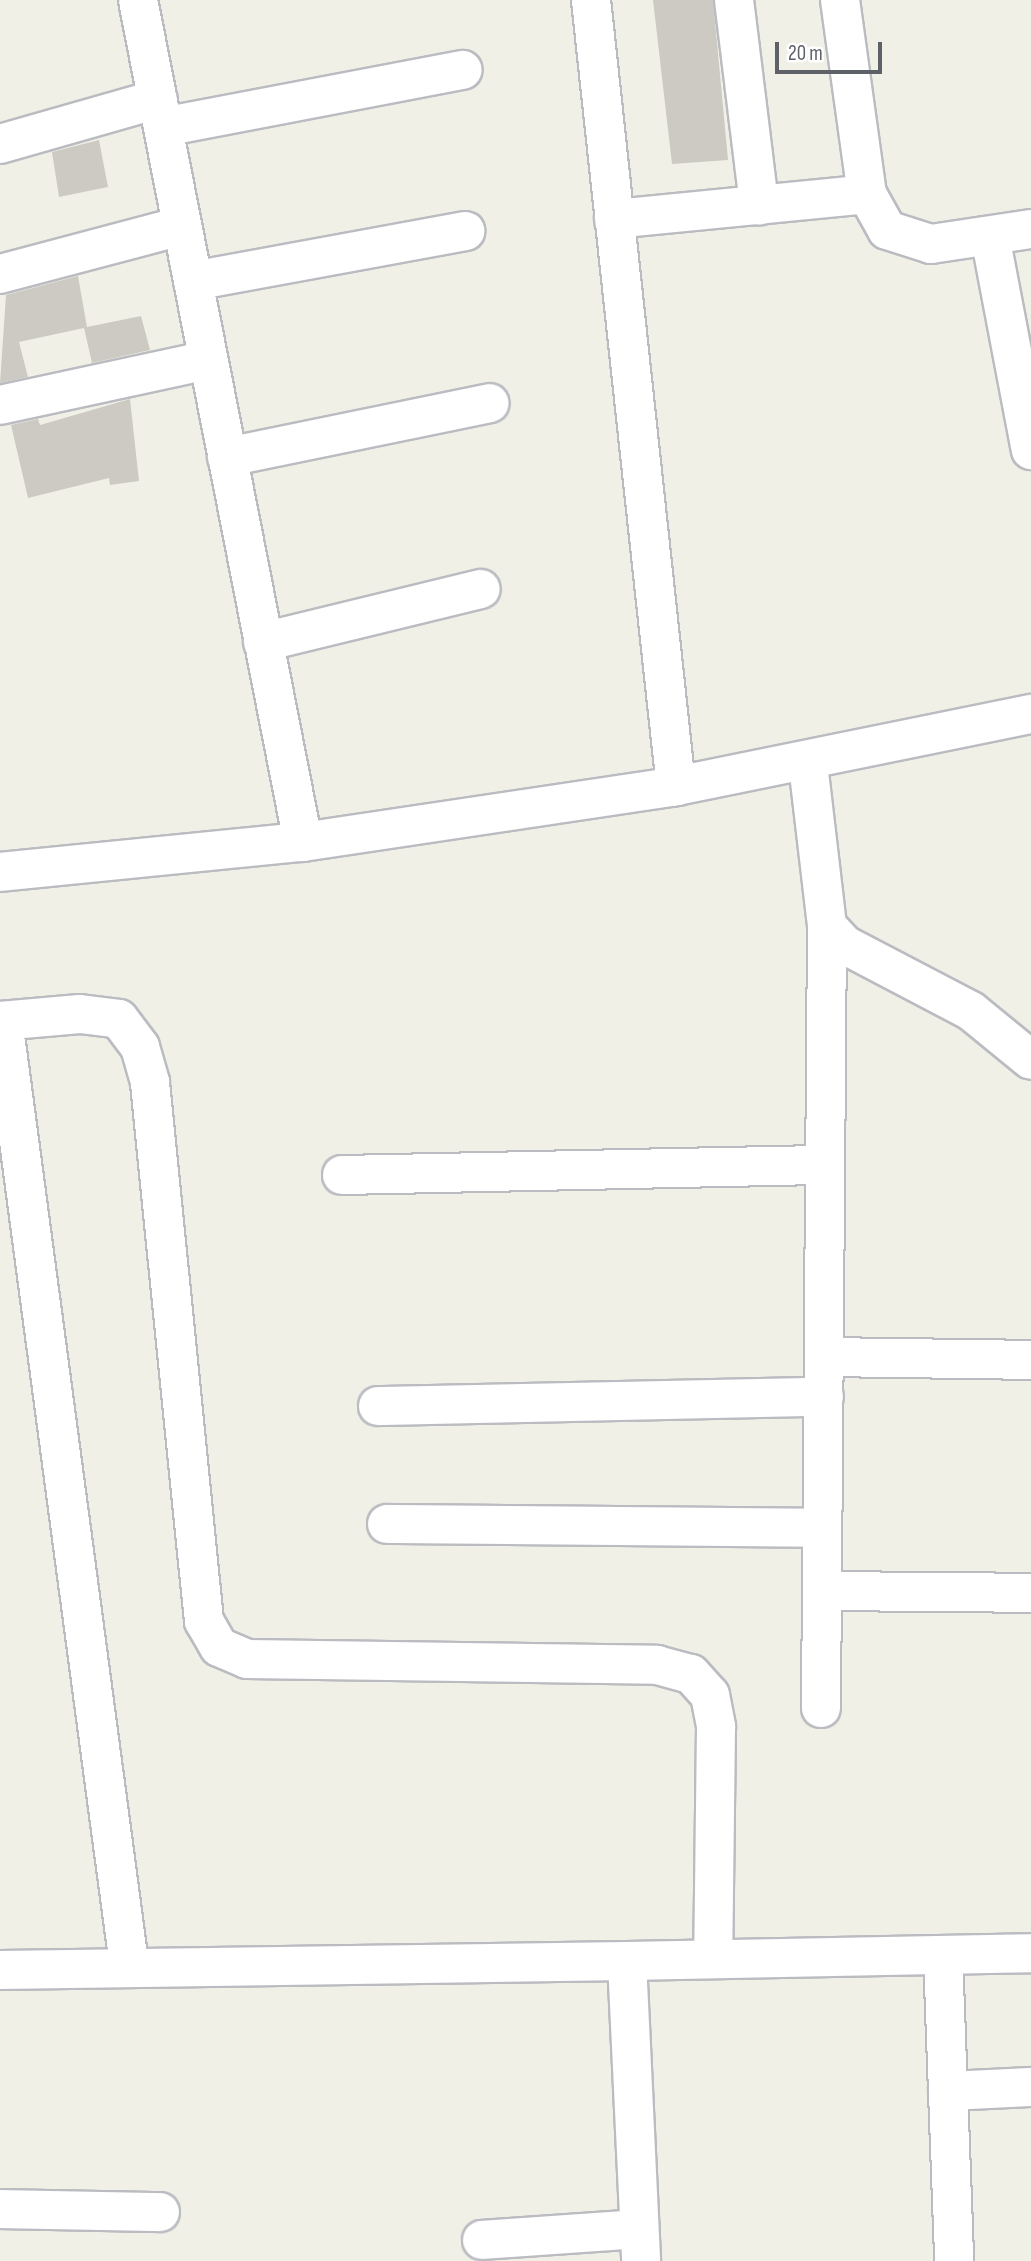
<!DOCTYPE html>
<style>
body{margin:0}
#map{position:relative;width:1031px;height:2261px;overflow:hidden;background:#f1f0e7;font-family:"Sofia Sans Condensed",sans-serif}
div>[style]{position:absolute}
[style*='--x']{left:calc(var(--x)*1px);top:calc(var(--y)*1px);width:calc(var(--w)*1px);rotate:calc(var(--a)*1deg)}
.building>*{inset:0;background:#cdcac4}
.roads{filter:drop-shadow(2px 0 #babcc1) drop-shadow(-2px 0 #babcc1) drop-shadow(0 2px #babcc1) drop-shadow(0 -2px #babcc1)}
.street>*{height:38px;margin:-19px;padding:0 19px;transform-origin:19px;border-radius:19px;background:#fff}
.secondary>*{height:38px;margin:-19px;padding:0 19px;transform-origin:19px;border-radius:19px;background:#fff}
span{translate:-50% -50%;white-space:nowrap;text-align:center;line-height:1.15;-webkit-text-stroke:5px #fff;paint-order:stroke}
.scale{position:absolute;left:775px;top:42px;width:107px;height:32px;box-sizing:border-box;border:4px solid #5e6268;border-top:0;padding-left:9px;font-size:21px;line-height:24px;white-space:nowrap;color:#5e6268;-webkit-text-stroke:5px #fff;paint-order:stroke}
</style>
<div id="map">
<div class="building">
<div style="clip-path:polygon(653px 0,713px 0,728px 160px,672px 164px)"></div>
<div style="clip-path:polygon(99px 140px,108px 187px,59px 197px,52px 152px)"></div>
<div style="clip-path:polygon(78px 276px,87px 327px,141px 316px,150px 350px,92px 363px,84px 328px,19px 342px,28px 377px,0 383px,6px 295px)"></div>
<div style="clip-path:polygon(130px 399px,139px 481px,110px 485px,109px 478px,28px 498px,11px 425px,38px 419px,40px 425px)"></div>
</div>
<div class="roads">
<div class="street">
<div style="--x:138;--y:0;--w:858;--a:78.91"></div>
<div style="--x:591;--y:0;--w:791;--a:83.83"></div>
<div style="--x:734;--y:0;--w:207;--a:83"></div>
<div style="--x:840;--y:0;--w:196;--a:82.1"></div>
<div style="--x:867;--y:194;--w:41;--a:60.9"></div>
<div style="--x:887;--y:230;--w:46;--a:17.7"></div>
<div style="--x:931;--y:244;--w:101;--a:-8.5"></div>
<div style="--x:163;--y:127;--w:305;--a:-10.8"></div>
<div style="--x:0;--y:144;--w:164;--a:-15.9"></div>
<div style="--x:614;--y:219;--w:254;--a:-5.6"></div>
<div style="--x:990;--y:236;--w:218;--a:79.2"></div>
<div style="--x:0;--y:274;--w:188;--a:-14.8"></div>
<div style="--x:193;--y:281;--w:277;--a:-10.4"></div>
<div style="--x:0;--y:405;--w:213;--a:-12.2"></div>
<div style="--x:227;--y:457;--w:268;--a:-11.6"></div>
<div style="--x:263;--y:642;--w:224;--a:-13.7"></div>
<div style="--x:808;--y:764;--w:163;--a:83.3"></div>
<div style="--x:827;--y:926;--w:26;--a:47"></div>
<div style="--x:845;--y:945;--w:142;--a:27.6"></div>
<div style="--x:971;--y:1011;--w:77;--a:39.2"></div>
<div style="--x:0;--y:1021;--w:80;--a:-5"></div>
<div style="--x:80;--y:1014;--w:39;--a:7"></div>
<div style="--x:119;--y:1019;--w:35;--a:53"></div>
<div style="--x:140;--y:1047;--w:37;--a:74"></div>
<div style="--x:150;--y:1083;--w:541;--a:84.27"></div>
<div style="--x:204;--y:1621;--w:30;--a:60"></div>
<div style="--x:219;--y:1647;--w:30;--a:23"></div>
<div style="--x:247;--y:1659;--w:410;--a:0.8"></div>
<div style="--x:657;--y:1665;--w:35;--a:15"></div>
<div style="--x:691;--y:1674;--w:28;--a:48"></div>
<div style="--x:710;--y:1695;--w:33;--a:79"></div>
<div style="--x:716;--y:1727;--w:232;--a:90.7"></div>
<div style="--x:3;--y:1021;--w:951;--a:82.39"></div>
<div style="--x:342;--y:1175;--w:483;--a:-1.2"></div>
<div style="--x:824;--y:1357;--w:207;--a:0.8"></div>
<div style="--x:378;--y:1406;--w:446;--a:-1.2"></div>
<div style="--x:387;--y:1524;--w:435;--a:0.5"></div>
<div style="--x:822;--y:1591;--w:209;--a:0.5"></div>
<div style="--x:821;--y:1708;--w:782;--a:-89.56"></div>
<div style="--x:943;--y:1955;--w:306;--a:87.9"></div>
<div style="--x:627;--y:1961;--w:404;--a:-1.1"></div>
<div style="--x:0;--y:1970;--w:627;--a:-0.82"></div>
<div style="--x:627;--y:1961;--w:300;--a:87.3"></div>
<div style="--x:948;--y:2091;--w:83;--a:-2.8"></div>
<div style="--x:0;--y:2209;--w:160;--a:1.1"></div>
<div style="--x:482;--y:2240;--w:157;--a:-4"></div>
</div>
<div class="secondary">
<div style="--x:0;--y:872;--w:304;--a:-5.7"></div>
<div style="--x:303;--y:842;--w:377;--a:-8.5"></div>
<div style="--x:676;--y:786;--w:362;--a:-11.5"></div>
</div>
</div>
<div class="scale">20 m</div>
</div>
